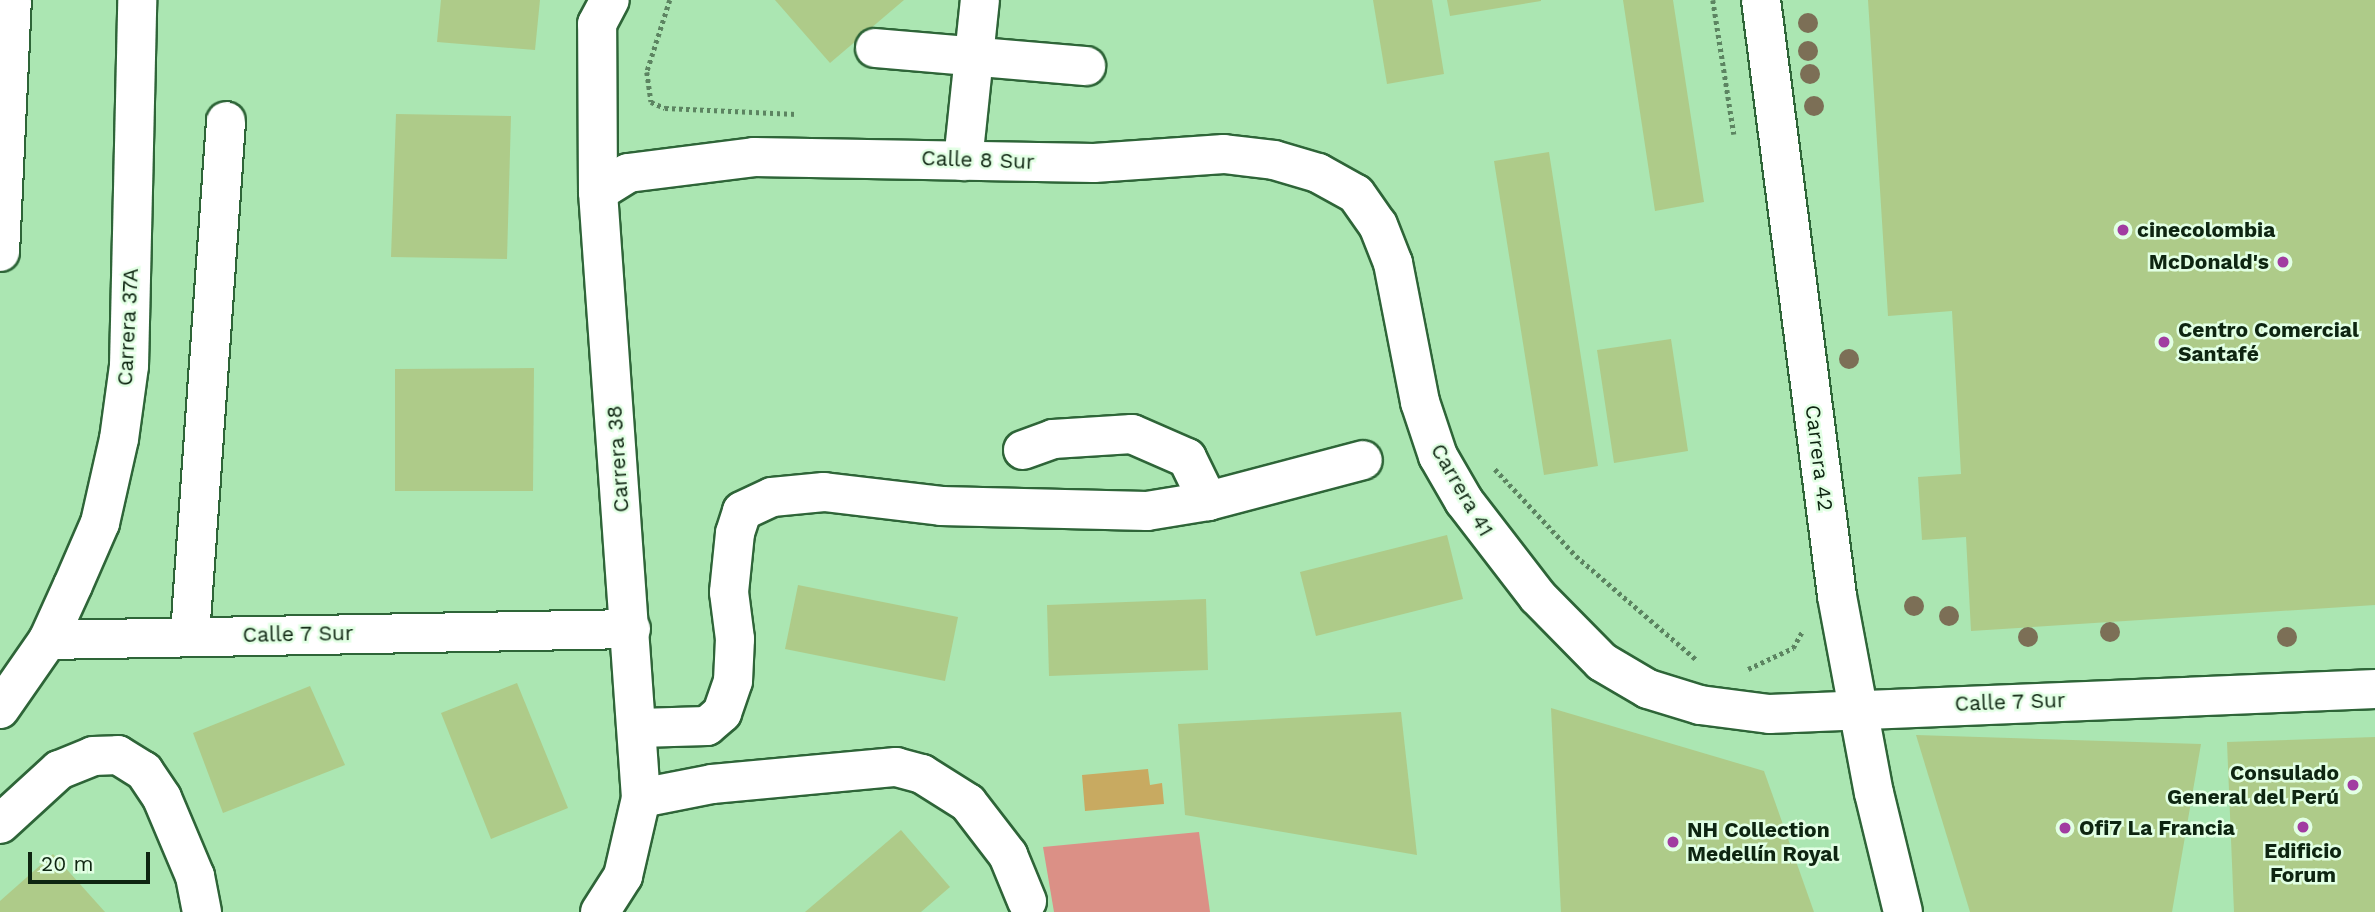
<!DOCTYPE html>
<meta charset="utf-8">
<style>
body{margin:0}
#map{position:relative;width:2375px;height:912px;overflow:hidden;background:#abe6b2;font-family:"Work Sans",sans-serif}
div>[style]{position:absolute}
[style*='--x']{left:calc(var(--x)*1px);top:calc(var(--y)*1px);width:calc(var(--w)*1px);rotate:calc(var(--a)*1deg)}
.green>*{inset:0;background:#db9086}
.water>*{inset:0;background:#c8aa61}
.building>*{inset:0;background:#aecb89}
.path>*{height:4.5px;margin-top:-2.25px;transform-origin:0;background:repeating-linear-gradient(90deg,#5c8461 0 3.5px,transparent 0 7px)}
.roads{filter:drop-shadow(2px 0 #2e6538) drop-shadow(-2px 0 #2e6538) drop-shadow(0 2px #2e6538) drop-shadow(0 -2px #2e6538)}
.minor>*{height:38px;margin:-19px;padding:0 19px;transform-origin:19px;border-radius:19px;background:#fff}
.trees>*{width:20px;height:20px;margin:-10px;border-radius:50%;background:#7c6f56}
.dots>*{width:19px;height:19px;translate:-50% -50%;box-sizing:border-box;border:4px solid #e2ffe4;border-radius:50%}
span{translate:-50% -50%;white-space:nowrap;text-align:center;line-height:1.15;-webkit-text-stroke:5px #e2ffe4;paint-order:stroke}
.street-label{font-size:21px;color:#0e2511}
.poi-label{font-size:21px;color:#0e2511;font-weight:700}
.left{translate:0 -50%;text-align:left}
.right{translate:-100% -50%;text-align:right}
.scale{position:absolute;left:28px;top:852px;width:122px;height:32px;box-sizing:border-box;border:4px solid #0e2511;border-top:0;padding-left:9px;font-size:21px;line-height:24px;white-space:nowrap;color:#0e2511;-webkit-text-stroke:5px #e2ffe4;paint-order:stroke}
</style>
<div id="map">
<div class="green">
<div style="clip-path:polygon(1199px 832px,1210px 912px,1054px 912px,1043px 847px)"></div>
</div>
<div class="water">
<div style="clip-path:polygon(1148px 769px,1150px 785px,1162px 783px,1164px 804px,1085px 811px,1082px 775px)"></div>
</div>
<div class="building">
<div style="clip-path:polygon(441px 0,540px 0,535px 50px,437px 42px)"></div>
<div style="clip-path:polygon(775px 0,904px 0,830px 63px)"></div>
<div style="clip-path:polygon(1373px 0,1432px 0,1444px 74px,1387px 84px)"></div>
<div style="clip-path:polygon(1447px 0,1541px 0,1541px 1px,1450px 16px)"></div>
<div style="clip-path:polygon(1623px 0,1673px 0,1704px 202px,1655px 211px)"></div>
<div style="clip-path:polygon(1868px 0,2375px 0,2375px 605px,1971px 631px,1966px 537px,1922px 540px,1918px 477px,1961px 474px,1952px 311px,1888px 316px)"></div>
<div style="clip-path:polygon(396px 114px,511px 116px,507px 259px,391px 257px)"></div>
<div style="clip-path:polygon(1549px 152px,1598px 466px,1544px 475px,1494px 161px)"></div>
<div style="clip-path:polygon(1671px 339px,1688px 451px,1614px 463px,1597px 350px)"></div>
<div style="clip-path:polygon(534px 368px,533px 491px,395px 491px,395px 369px)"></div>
<div style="clip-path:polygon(1447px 535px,1463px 599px,1316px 636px,1300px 572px)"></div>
<div style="clip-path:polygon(798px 585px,958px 617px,945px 681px,785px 649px)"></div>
<div style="clip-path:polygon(1206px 599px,1208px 670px,1049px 676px,1047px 605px)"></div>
<div style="clip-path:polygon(517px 683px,568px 808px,491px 839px,441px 713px)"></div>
<div style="clip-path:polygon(310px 686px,345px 765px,223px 813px,193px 733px)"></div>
<div style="clip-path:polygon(1551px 708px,1764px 771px,1814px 912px,1561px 912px)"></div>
<div style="clip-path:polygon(1401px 712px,1417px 855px,1185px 815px,1178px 724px)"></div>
<div style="clip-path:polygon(1916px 735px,2201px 744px,2172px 912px,1970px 912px)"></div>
<div style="clip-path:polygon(2375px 737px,2375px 912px,2234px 912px,2227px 742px)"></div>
<div style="clip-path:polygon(901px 830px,950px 887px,921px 912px,805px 912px)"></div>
<div style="clip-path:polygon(53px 854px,105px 912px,0 912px,0 901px)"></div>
</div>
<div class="path">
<div style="--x:670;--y:0;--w:76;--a:107.7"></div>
<div style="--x:647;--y:72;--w:30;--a:82"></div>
<div style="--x:651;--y:102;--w:15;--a:23"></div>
<div style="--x:665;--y:108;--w:132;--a:2.6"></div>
<div style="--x:1713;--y:0;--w:136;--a:81.1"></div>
<div style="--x:1495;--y:469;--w:119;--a:47"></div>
<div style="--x:1576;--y:556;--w:160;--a:40.7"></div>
<div style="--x:1748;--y:669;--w:50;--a:-25"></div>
<div style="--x:1793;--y:648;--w:18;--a:-61"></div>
</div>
<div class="roads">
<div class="minor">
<div style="--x:1761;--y:0;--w:601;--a:82.73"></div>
<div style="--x:1837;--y:596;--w:200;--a:79.4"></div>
<div style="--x:1874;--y:793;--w:122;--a:76.3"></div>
<div style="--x:875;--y:48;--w:212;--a:4.9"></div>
<div style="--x:963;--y:161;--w:162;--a:-84"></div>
<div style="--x:598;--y:192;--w:36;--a:-32"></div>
<div style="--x:628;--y:173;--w:127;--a:-7.2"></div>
<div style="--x:754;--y:157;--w:340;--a:1"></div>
<div style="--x:1094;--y:163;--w:130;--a:-4"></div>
<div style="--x:1224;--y:154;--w:50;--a:6.8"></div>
<div style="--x:1274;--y:160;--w:46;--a:16.5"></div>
<div style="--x:1318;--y:173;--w:43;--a:28.9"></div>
<div style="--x:1356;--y:194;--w:38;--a:55"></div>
<div style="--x:1378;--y:225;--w:41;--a:68.5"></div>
<div style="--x:1393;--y:263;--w:142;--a:79"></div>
<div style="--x:1420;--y:402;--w:57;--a:71.6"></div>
<div style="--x:1438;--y:456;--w:52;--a:60"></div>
<div style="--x:1464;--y:501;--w:121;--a:52.4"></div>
<div style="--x:1538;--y:597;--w:91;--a:45.4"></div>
<div style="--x:1602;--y:662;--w:53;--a:30.4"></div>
<div style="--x:1648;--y:689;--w:54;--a:17.1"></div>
<div style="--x:1700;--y:705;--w:70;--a:7.4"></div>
<div style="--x:1769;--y:714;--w:607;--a:-2.36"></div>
<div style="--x:0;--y:252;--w:252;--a:-87.3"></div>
<div style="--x:1023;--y:450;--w:32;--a:-20"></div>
<div style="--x:1053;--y:439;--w:79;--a:-3.6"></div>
<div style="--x:1132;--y:434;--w:60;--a:23.6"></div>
<div style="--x:1187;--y:458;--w:48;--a:64"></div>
<div style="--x:190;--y:635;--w:515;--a:-85.99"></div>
<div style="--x:48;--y:640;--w:583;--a:-1.08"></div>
<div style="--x:0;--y:709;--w:84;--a:-55.2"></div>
<div style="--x:48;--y:640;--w:60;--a:-65.6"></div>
<div style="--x:73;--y:585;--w:68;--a:-66.5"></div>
<div style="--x:100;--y:523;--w:86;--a:-77.3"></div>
<div style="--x:119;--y:439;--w:74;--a:-82.2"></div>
<div style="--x:129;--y:366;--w:366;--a:-88.7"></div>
<div style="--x:639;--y:728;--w:68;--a:-1.7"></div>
<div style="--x:707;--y:726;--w:20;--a:-41"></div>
<div style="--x:722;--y:713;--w:34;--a:-71"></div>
<div style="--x:733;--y:681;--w:42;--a:-87.3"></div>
<div style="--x:735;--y:639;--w:47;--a:-97.3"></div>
<div style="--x:729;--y:592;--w:59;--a:-84.2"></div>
<div style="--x:735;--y:533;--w:23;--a:-72"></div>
<div style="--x:742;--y:511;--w:33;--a:-25"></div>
<div style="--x:772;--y:497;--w:52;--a:-5.5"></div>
<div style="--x:824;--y:492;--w:118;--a:6.8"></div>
<div style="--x:941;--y:506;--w:206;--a:1.4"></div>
<div style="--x:1147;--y:511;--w:62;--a:-9.3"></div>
<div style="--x:1208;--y:501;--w:160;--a:-14.8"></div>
<div style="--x:641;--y:798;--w:72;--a:-11.2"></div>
<div style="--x:712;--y:784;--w:185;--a:-5.3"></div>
<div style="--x:896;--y:767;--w:27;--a:15"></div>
<div style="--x:922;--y:774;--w:54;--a:32.2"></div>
<div style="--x:968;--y:803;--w:66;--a:52.4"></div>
<div style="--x:1008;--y:855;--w:50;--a:67.6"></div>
<div style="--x:0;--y:824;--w:80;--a:-42.5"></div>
<div style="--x:59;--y:770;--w:37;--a:-22"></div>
<div style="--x:93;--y:756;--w:25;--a:-2"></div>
<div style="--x:118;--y:755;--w:31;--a:32"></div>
<div style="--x:144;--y:771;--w:32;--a:56"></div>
<div style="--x:162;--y:798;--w:85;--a:67.1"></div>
<div style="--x:195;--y:876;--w:37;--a:79"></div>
<div style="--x:600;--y:912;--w:43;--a:-57.4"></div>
<div style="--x:623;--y:876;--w:80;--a:-77"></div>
<div style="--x:641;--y:798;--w:608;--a:-94.06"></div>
<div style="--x:598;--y:192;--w:168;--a:-90.3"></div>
<div style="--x:597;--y:24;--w:27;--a:-62"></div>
</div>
</div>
<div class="trees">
<div style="left:1808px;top:23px"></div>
<div style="left:1808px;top:51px"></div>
<div style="left:1810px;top:74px"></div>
<div style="left:1814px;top:106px"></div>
<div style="left:1849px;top:359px"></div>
<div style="left:1914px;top:606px"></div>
<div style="left:1949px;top:616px"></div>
<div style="left:2110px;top:632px"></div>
<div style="left:2028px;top:637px"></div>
<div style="left:2287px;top:637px"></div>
</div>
<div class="dots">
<div style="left:2123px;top:230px;background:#a13ca1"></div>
<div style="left:2283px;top:262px;background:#a13ca1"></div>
<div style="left:2164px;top:342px;background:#a13ca1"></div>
<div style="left:2353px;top:785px;background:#a13ca1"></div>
<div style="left:2303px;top:827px;background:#a13ca1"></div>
<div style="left:2065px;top:828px;background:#a13ca1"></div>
<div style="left:1673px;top:842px;background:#a13ca1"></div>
</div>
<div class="street-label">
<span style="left:978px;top:160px;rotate:2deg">Calle 8 Sur</span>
<span style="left:128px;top:327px;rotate:-87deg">Carrera 37A</span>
<span style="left:1819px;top:458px;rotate:83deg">Carrera 42</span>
<span style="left:618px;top:459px;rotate:-94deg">Carrera 38</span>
<span style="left:1462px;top:490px;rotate:60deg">Carrera 41</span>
<span style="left:298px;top:634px;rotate:-1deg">Calle 7 Sur</span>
<span style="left:2010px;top:702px;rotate:-2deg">Calle 7 Sur</span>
</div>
<div class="poi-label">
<span class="left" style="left:2137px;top:230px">cinecolombia</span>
<span class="right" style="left:2269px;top:262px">McDonald's</span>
<span class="left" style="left:2178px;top:342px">Centro Comercial<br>Santafé</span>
<span class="right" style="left:2339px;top:785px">Consulado<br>General del Perú</span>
<span class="left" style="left:2079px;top:828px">Ofi7 La Francia</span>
<span class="left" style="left:1687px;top:842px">NH Collection<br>Medellín Royal</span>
<span style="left:2303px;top:863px">Edificio<br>Forum</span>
</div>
<div class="scale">20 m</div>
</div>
